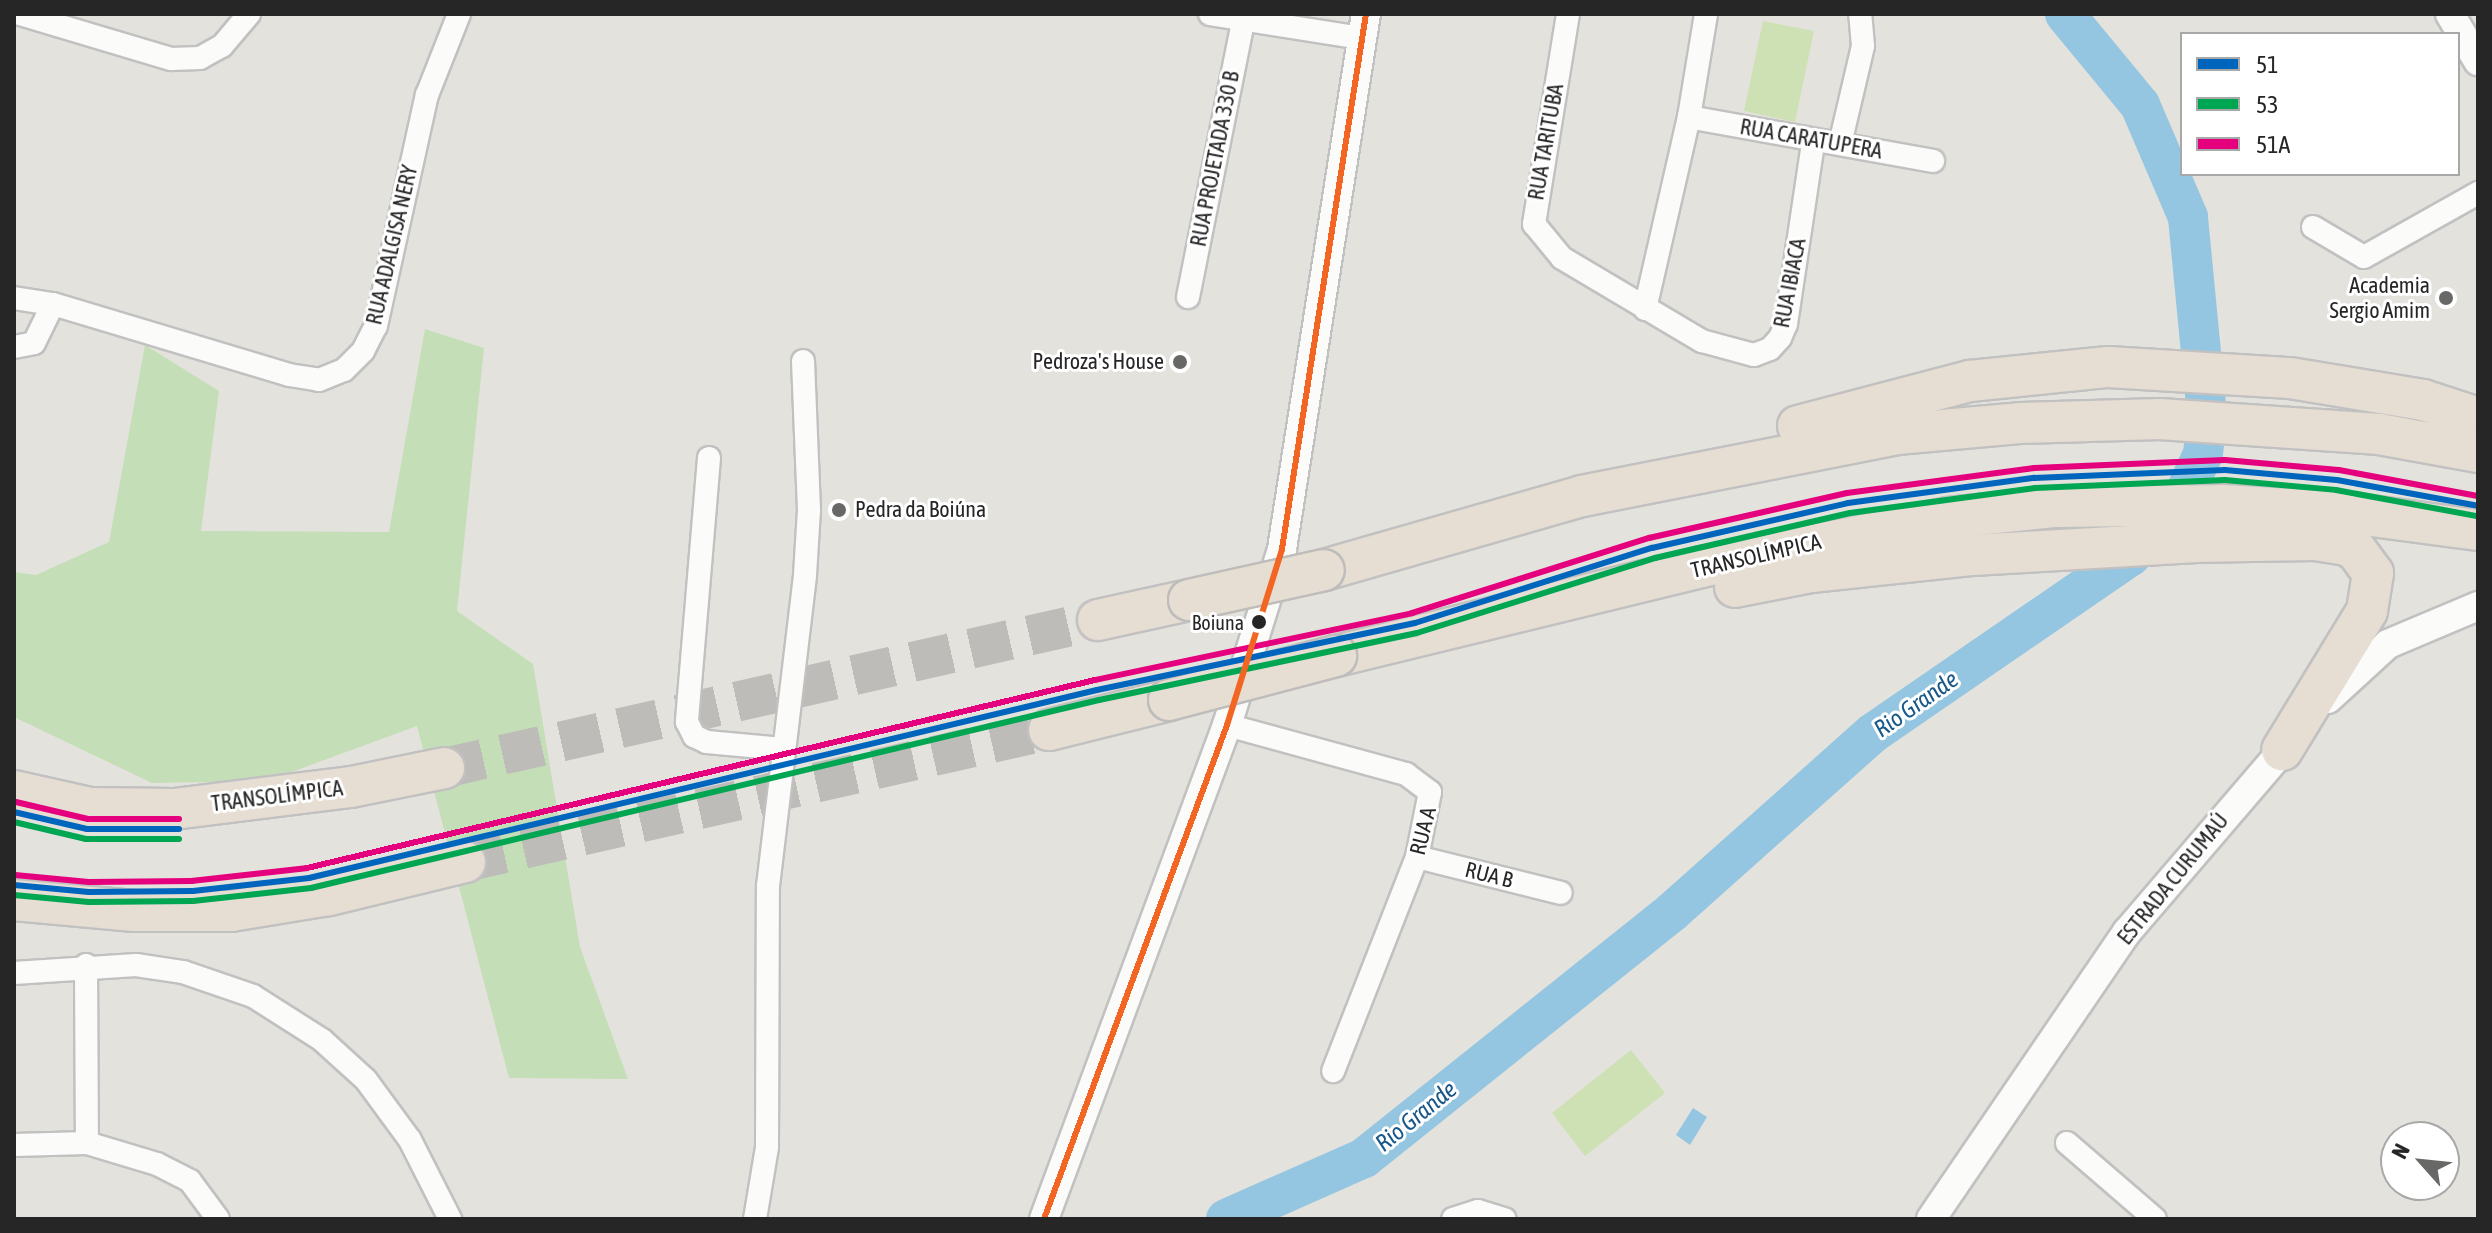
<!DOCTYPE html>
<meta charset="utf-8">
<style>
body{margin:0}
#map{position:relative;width:2492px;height:1233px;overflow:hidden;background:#e4e2dc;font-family:"Asap Condensed",sans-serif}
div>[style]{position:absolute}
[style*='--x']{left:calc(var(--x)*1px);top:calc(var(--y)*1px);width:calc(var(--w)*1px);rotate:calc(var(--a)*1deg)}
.green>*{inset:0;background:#c4deb7}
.pitch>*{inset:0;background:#cde1b5}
.water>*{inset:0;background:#95c6e1}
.river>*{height:40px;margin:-20px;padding:0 20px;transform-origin:20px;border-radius:20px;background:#95c6e1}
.motorway-tunnel>*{height:40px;margin-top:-20px;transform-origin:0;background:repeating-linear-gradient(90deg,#bebcb8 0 40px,transparent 0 60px)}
.roads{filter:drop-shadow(2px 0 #c2c1c1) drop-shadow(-2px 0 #c2c1c1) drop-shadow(0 2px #c2c1c1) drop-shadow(0 -2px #c2c1c1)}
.minor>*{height:22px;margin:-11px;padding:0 11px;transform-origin:11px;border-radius:11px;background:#fbfbfa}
.tertiary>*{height:28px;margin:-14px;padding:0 14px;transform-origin:14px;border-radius:14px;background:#fbfbfa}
.motorway>*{height:40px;margin:-20px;padding:0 20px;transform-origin:20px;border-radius:20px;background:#e6ddd3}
.bridges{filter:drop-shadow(2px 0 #bebdbb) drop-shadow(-2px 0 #bebdbb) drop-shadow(0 2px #bebdbb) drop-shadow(0 -2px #bebdbb)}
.motorway-bridge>*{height:40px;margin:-20px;padding:0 20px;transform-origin:20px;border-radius:20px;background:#e6ddd3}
.bus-1>*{height:6px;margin:-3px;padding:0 3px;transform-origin:3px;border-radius:3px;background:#0065bd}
.bus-2>*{height:6px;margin:-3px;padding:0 3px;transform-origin:3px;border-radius:3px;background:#00a651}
.bus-3>*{height:6px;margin:-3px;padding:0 3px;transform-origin:3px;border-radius:3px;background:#e5007d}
.bus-4>*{height:6px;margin:-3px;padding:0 3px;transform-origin:3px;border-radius:3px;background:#f26522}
.dots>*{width:22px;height:22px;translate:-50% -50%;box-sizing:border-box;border:4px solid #fff;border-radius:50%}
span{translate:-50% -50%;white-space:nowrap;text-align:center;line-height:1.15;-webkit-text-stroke:6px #fff;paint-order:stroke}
.bus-label{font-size:20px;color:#262626}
.right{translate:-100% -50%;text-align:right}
.street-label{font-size:22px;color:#262626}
.poi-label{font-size:22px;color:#262626}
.left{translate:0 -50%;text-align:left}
.water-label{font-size:24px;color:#185789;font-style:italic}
.frame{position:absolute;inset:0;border:16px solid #262626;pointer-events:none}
.legend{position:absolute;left:2180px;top:32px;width:280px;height:144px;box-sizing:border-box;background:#fff;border:2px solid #a8a8a8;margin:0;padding:10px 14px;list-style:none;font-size:24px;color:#262626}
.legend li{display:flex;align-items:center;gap:16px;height:40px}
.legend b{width:40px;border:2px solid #a8a8a8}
.north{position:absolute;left:2380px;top:1121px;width:80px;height:80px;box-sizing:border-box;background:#fff;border:2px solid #a8a8a8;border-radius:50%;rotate:297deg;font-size:22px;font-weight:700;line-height:32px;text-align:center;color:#262626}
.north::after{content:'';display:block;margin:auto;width:28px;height:36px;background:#686866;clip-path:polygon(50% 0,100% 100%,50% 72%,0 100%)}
</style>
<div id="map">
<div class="green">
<div style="clip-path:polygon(425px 329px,484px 348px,457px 611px,533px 664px,580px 947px,628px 1079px,509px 1078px,417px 726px,267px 781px,152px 783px,14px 717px,14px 572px,36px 575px,109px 542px,145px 345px,219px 391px,201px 531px,389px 532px)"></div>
</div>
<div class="pitch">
<div style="clip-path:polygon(1763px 21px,1814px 31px,1795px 122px,1744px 111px)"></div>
<div style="clip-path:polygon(1631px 1050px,1665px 1093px,1585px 1156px,1552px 1113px)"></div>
</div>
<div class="water">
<div style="clip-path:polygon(1693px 1108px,1707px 1117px,1690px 1145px,1676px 1135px)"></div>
</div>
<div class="river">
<div style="--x:1226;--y:1219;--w:151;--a:-23.8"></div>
<div style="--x:1364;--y:1158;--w:394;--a:-38.6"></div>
<div style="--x:1672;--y:912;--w:269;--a:-41.7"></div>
<div style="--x:1873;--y:733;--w:313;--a:-34.5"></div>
<div style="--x:2131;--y:556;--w:81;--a:-49"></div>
<div style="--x:2184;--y:495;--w:45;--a:-65.1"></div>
<div style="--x:2203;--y:454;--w:39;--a:-84"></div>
<div style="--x:2207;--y:415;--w:199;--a:-95.5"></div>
<div style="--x:2188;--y:217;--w:122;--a:-113.2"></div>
<div style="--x:2140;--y:105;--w:118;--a:-129.5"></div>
</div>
<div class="motorway-tunnel">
<div style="--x:444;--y:768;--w:671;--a:-12.75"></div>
<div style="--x:465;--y:862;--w:599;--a:-12.74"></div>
</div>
<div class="roads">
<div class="minor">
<div style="--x:20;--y:14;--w:158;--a:16.6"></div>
<div style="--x:171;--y:59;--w:29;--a:-2"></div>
<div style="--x:200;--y:58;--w:25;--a:-29"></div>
<div style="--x:222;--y:46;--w:42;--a:-49.8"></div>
<div style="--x:1210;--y:14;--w:154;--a:9"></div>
<div style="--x:1568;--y:14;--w:213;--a:99.2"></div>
<div style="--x:1534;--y:224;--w:44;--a:50.5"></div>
<div style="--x:1562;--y:258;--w:163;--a:30.7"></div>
<div style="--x:1702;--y:341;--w:54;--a:15.1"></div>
<div style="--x:1754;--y:355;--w:17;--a:-21"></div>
<div style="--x:1770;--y:349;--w:15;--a:-48"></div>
<div style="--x:1780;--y:338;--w:15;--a:-67"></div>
<div style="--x:1786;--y:324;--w:183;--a:-81.5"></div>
<div style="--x:1689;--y:117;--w:248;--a:10.2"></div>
<div style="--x:1840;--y:144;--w:101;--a:-76.8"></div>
<div style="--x:1863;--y:46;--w:32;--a:-95"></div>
<div style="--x:2313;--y:227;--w:59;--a:30.5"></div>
<div style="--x:2364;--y:257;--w:131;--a:-29.3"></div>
<div style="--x:1188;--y:297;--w:281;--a:-78.7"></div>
<div style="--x:14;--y:298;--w:39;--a:9"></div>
<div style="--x:53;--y:304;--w:246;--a:16.7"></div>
<div style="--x:289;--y:375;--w:30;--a:9"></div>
<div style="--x:319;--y:380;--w:27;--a:-22"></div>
<div style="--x:344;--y:370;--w:27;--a:-45"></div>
<div style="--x:363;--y:351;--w:28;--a:-63"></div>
<div style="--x:376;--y:326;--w:237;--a:-77.6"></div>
<div style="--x:427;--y:95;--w:87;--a:-68.4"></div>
<div style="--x:1645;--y:309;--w:197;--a:-77.1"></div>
<div style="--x:1689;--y:117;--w:104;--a:-80.6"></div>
<div style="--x:14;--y:347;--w:20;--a:-11"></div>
<div style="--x:34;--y:343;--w:43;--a:-64"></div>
<div style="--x:709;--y:458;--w:265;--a:94.8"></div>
<div style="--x:687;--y:722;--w:16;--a:63"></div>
<div style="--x:694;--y:736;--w:14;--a:25"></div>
<div style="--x:707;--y:742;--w:76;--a:5.3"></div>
<div style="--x:1227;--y:725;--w:186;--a:15.3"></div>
<div style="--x:1406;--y:774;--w:30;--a:37"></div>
<div style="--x:1430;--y:792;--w:66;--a:101.3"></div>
<div style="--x:1417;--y:857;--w:230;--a:111.4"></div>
<div style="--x:1417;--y:857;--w:148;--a:14"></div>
<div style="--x:86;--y:965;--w:178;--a:89.7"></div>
<div style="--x:14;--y:973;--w:122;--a:-3.8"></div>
<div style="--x:136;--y:965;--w:48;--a:8.5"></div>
<div style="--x:183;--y:972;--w:74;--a:18.9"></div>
<div style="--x:253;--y:996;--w:82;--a:32.5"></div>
<div style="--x:322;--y:1040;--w:59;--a:42.3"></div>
<div style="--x:366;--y:1080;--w:74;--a:53.7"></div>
<div style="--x:410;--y:1140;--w:89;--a:63.1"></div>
<div style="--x:2067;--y:1143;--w:116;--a:40.8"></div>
<div style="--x:14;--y:1145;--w:73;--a:-1.6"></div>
<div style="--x:87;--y:1143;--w:73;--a:16.7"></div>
<div style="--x:157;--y:1164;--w:37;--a:27"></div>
<div style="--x:190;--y:1181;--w:47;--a:53.6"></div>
<div style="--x:755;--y:1219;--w:73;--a:-80.5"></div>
<div style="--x:767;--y:1147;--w:261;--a:-89.8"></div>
<div style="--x:768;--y:886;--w:313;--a:-83.2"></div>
<div style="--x:805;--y:575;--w:65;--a:-86.5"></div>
<div style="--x:809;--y:510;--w:149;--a:-92.3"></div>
<div style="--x:1453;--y:1219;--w:26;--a:-18"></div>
<div style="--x:1478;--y:1211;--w:28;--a:17"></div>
</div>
<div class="tertiary">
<div style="--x:2450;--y:14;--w:55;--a:59.2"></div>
<div style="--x:2328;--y:699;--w:81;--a:-42.5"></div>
<div style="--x:2388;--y:644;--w:98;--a:-22.9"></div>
<div style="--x:1044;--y:1219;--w:527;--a:-69.67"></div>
<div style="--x:1227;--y:725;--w:184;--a:-72.6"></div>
<div style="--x:1282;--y:549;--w:542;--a:-81.08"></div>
<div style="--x:1931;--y:1219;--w:348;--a:-55.7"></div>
<div style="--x:2127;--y:932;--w:258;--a:-49.4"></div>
</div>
<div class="motorway">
<div style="--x:1798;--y:426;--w:178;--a:-14.7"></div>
<div style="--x:1970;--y:381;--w:139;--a:-5.8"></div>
<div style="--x:2108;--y:367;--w:182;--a:3.5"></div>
<div style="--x:2290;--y:378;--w:135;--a:9.4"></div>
<div style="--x:2423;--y:400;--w:58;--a:18.1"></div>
<div style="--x:1324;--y:570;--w:268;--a:-16"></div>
<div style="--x:1582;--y:496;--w:321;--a:-11.1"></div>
<div style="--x:1897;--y:434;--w:123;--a:-5.1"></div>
<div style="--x:2020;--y:423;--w:140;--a:-1.6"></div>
<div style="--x:2160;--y:419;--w:220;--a:3.9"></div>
<div style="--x:2379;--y:434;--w:101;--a:10.3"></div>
<div style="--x:1735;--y:587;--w:77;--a:-11.2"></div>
<div style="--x:1811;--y:572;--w:163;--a:-6"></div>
<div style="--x:1973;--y:555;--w:224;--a:-3.3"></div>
<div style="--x:2197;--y:542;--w:118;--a:-1"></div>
<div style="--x:2315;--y:540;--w:31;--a:9"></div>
<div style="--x:2346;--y:545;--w:11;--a:27"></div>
<div style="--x:2356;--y:550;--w:29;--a:54"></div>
<div style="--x:2373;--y:573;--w:38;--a:99"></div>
<div style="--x:2367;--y:611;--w:163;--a:121.4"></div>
<div style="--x:1098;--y:620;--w:93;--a:-12.4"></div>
<div style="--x:1336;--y:656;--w:376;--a:-13.7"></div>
<div style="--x:1701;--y:567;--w:252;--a:-11.2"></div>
<div style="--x:1948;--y:518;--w:108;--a:-5.9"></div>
<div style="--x:2055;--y:507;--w:167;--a:-0.7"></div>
<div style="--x:2222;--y:505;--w:119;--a:3.4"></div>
<div style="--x:2341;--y:512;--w:138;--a:7.5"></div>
<div style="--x:1049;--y:730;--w:124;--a:-14"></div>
<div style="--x:14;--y:791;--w:78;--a:12.6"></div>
<div style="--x:90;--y:808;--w:84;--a:0.7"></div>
<div style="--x:174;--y:809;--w:178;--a:-7.1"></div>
<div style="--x:351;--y:787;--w:95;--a:-11.5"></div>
<div style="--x:14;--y:900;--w:121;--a:5.2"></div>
<div style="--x:135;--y:911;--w:96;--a:0"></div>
<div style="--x:231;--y:911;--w:99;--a:-9.3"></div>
<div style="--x:329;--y:895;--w:140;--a:-13.6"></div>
</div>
</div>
<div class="bridges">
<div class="motorway-bridge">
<div style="--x:1189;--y:600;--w:138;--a:-12.5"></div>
<div style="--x:1169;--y:700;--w:173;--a:-14.8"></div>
</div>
</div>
<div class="bus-1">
<div style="--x:14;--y:812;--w:75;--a:13.1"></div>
<div style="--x:87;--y:829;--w:92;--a:0"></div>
<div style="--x:14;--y:885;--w:75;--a:5.3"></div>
<div style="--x:89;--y:892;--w:104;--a:-0.6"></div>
<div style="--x:193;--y:891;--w:117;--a:-6.4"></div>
<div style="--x:309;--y:878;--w:810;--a:-13.42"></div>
<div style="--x:1097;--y:690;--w:325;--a:-11.9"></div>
<div style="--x:1415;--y:623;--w:249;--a:-17.6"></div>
<div style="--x:1652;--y:548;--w:201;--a:-12.9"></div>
<div style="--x:1848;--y:503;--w:188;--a:-7.7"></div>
<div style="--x:2034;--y:478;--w:191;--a:-2.4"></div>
<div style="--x:2225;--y:470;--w:112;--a:5.1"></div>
<div style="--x:2337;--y:480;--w:143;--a:10.4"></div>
</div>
<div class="bus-2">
<div style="--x:14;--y:822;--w:74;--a:13.3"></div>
<div style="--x:86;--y:839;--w:93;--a:0"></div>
<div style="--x:14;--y:895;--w:75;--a:5.3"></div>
<div style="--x:89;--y:902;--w:104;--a:-0.6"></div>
<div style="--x:193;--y:901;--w:119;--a:-6.3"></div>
<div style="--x:311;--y:888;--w:810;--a:-13.42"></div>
<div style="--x:1099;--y:700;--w:325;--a:-11.9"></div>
<div style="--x:1417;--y:633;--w:250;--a:-17.5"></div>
<div style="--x:1655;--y:558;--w:200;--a:-13"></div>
<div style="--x:1850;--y:513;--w:187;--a:-7.7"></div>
<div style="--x:2035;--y:488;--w:190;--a:-2.4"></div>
<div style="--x:2225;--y:480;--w:111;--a:5.1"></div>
<div style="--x:2336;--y:490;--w:142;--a:10.5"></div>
</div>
<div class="bus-3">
<div style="--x:16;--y:802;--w:74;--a:13.3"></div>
<div style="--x:88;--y:819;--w:91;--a:0"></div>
<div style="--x:15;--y:875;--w:74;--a:5.4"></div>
<div style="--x:89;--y:882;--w:103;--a:-0.6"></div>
<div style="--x:192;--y:881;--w:116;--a:-6.4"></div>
<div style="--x:307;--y:868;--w:810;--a:-13.42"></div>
<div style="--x:1095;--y:680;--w:324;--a:-11.9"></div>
<div style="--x:1412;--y:613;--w:249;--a:-17.6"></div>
<div style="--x:1649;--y:538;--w:203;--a:-12.8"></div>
<div style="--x:1847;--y:493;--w:189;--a:-7.6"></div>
<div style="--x:2034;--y:468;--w:191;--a:-2.4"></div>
<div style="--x:2225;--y:460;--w:114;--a:5"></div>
<div style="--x:2339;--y:470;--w:141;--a:10.6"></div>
</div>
<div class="bus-4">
<div style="--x:1044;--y:1219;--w:527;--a:-69.67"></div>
<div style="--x:1227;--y:725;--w:184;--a:-72.6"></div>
<div style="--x:1282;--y:549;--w:542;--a:-81.08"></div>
</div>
<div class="dots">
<div style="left:2446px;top:298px;background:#686866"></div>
<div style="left:1180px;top:362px;background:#686866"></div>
<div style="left:839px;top:510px;background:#686866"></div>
<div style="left:1259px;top:622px;background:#262626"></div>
</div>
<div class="bus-label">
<span class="right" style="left:1244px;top:622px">Boiuna</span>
</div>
<div class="street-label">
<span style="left:1811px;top:139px;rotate:10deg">RUA CARATUPERA</span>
<span style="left:1546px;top:142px;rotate:-80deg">RUA TARITUBA</span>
<span style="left:1215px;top:159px;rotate:-79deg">RUA PROJETADA 330 B</span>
<span style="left:392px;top:245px;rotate:-77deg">RUA ADALGISA NERY</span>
<span style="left:1790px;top:283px;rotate:-79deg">RUA IBIACA</span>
<span style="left:1756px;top:556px;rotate:-13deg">TRANSOLÍMPICA</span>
<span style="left:277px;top:796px;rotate:-7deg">TRANSOLÍMPICA</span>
<span style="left:1423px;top:831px;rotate:-76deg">RUA A</span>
<span style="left:1489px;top:875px;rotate:14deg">RUA B</span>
<span style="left:2173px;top:879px;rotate:-51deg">ESTRADA CURUMAÚ</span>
</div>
<div class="poi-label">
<span class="right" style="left:2430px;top:298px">Academia<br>Sergio Amim</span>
<span class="right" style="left:1164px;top:362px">Pedroza's House</span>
<span class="left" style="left:855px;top:510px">Pedra da Boiúna</span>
</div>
<div class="water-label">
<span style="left:1916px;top:704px;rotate:-35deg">Rio Grande</span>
<span style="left:1416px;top:1116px;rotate:-39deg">Rio Grande</span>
</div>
<div class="frame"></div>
<ul class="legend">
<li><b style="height:10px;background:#0065bd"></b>51</li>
<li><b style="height:10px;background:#00a651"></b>53</li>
<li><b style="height:10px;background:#e5007d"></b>51A</li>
</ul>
<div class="north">N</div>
</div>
